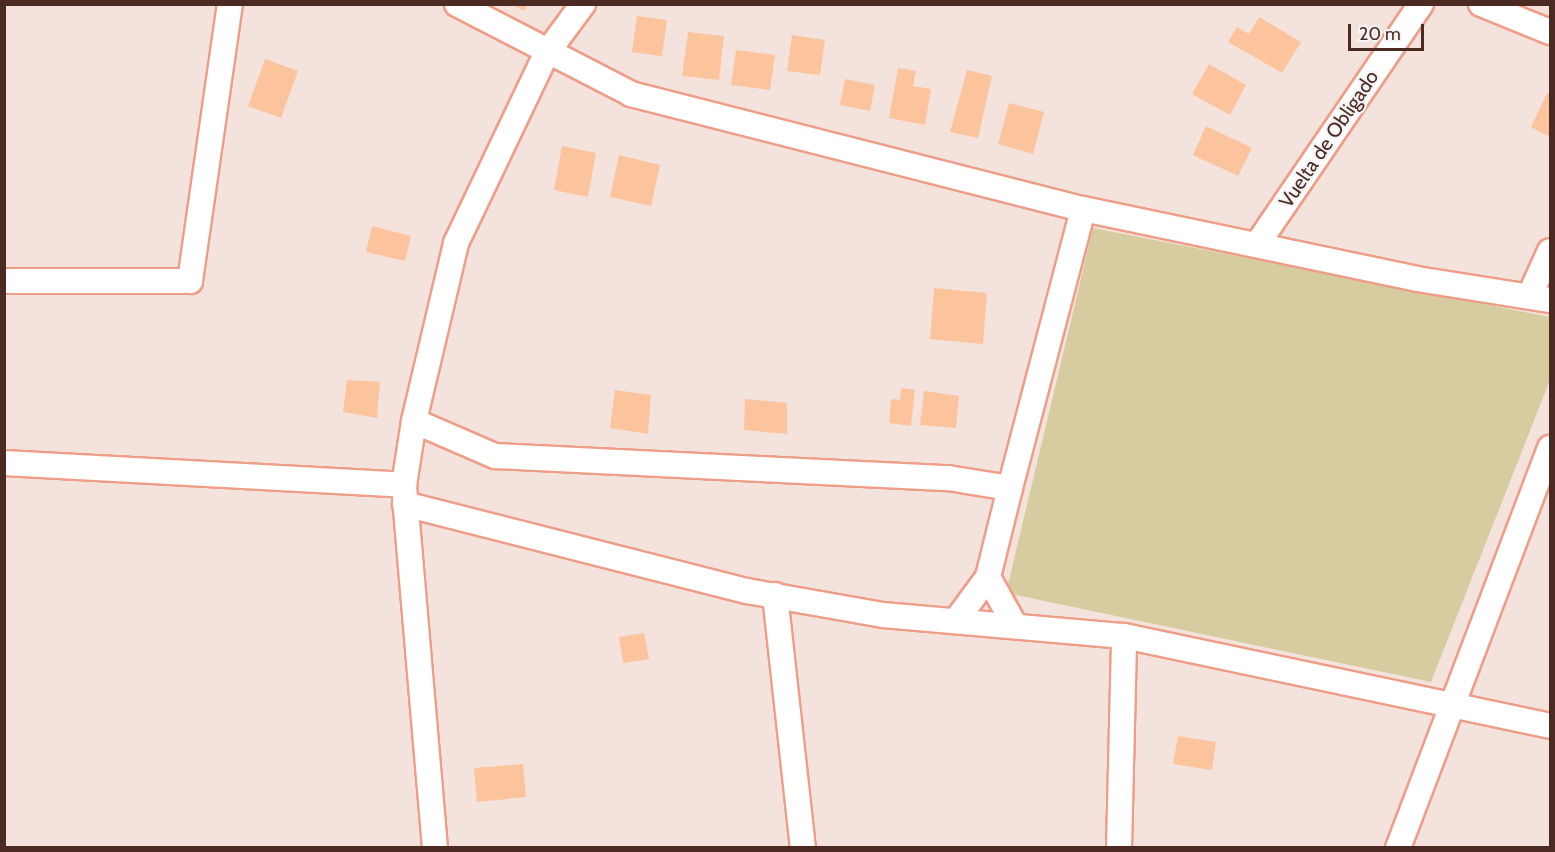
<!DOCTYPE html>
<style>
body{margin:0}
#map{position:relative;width:1555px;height:852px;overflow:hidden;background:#f4e2dd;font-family:Cabin,sans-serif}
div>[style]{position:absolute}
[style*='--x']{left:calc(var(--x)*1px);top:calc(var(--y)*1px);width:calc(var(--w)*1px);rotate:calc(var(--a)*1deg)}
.green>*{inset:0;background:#d7cc9f}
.building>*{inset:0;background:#fcc49d}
.roads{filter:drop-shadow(2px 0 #ee9d87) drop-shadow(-2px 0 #ee9d87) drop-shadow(0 2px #ee9d87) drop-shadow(0 -2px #ee9d87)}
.street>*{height:24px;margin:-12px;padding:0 12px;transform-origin:12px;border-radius:12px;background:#fff}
span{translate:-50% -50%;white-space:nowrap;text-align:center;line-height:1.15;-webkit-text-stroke:4.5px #f4f4f4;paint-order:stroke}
.street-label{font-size:20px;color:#4b2a21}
.frame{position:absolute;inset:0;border:6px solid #4b2a21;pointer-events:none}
.scale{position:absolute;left:1348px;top:24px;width:76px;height:27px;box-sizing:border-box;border:3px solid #4b2a21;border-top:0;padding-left:8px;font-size:18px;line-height:21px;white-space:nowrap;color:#4b2a21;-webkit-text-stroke:4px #f4f4f4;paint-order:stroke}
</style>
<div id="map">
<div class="green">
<div style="clip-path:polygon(1093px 228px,1550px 317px,1550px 380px,1431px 682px,1006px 593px)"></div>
</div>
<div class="building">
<div style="clip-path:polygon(512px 4px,528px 4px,524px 11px)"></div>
<div style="clip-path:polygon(637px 16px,667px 20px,662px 56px,632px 52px)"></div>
<div style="clip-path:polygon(1259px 17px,1301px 42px,1282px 73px,1228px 42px,1237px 27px,1249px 34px)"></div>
<div style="clip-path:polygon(688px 32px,724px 36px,719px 80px,682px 76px)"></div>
<div style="clip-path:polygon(792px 35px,825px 40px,820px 75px,787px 71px)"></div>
<div style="clip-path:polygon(736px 50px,775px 55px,770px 90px,731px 85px)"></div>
<div style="clip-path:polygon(265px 59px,298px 71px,281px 118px,248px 106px)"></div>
<div style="clip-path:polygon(1209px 64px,1246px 85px,1230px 115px,1192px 94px)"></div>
<div style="clip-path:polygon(898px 68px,916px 71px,913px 86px,931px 89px,925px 125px,889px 118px)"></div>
<div style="clip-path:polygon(967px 70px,992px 76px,978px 138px,950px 132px)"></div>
<div style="clip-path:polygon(845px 79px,875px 85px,870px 111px,840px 105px)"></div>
<div style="clip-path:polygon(1547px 93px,1550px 94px,1550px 137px,1531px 127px)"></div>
<div style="clip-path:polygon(1009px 103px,1044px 112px,1033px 154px,998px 144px)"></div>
<div style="clip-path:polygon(1206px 126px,1252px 148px,1238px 176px,1193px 155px)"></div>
<div style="clip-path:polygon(562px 146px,596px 153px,588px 197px,554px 190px)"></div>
<div style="clip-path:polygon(619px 155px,660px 165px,651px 206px,610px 197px)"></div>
<div style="clip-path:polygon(372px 226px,411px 236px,405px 261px,366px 252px)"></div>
<div style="clip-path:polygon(934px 288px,987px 293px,983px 344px,930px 339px)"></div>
<div style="clip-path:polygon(347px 380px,380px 382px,377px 418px,343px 412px)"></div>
<div style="clip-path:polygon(901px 388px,915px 390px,911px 426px,889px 423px,891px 399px,900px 400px)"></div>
<div style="clip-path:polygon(615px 390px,651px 395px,648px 434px,610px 428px)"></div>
<div style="clip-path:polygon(924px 391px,959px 396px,956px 428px,920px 425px)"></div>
<div style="clip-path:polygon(745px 399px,787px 403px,787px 434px,744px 430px)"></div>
<div style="clip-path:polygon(644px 633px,649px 659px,623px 663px,619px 637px)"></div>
<div style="clip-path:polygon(1178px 736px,1216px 742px,1212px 770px,1173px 764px)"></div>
<div style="clip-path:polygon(523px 764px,526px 797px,477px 802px,474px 768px)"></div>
</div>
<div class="roads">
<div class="street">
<div style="--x:457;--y:4;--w:196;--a:27.3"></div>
<div style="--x:631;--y:94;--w:466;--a:14.3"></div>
<div style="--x:1083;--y:209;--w:341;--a:11.8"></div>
<div style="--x:1417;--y:279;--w:135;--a:9"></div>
<div style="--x:1481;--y:4;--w:74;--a:22.1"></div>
<div style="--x:1258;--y:243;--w:289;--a:-55.7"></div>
<div style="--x:4;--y:281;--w:186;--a:0"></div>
<div style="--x:190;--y:281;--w:280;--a:-81.8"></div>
<div style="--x:1530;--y:295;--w:48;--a:-65.6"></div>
<div style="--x:414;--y:421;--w:88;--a:23.4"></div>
<div style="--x:495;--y:456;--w:454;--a:2.8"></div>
<div style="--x:948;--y:478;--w:63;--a:9.2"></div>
<div style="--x:1010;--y:488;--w:92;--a:103.9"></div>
<div style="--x:988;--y:577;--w:51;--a:126.2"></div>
<div style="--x:4;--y:463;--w:401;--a:3.1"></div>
<div style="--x:1010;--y:488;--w:288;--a:-75.3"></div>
<div style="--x:405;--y:504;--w:353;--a:14.3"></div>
<div style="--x:747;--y:591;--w:138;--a:10"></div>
<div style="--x:883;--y:615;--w:242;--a:5"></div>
<div style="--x:1124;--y:636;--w:435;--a:11.9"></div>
<div style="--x:988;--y:577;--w:54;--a:61"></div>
<div style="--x:775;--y:595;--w:255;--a:83.7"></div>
<div style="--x:435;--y:848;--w:364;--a:-94.9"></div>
<div style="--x:404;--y:485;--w:65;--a:-81.1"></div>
<div style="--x:414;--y:421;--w:183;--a:-76.7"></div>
<div style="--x:456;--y:243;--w:209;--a:-64.5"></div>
<div style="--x:546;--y:54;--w:62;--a:-53.5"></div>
<div style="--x:1119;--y:848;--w:212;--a:-88.6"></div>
<div style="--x:1398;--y:848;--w:428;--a:-69.2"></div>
</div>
</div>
<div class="street-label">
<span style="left:1329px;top:139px;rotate:-56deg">Vuelta de Obligado</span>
</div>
<div class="frame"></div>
<div class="scale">20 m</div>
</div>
